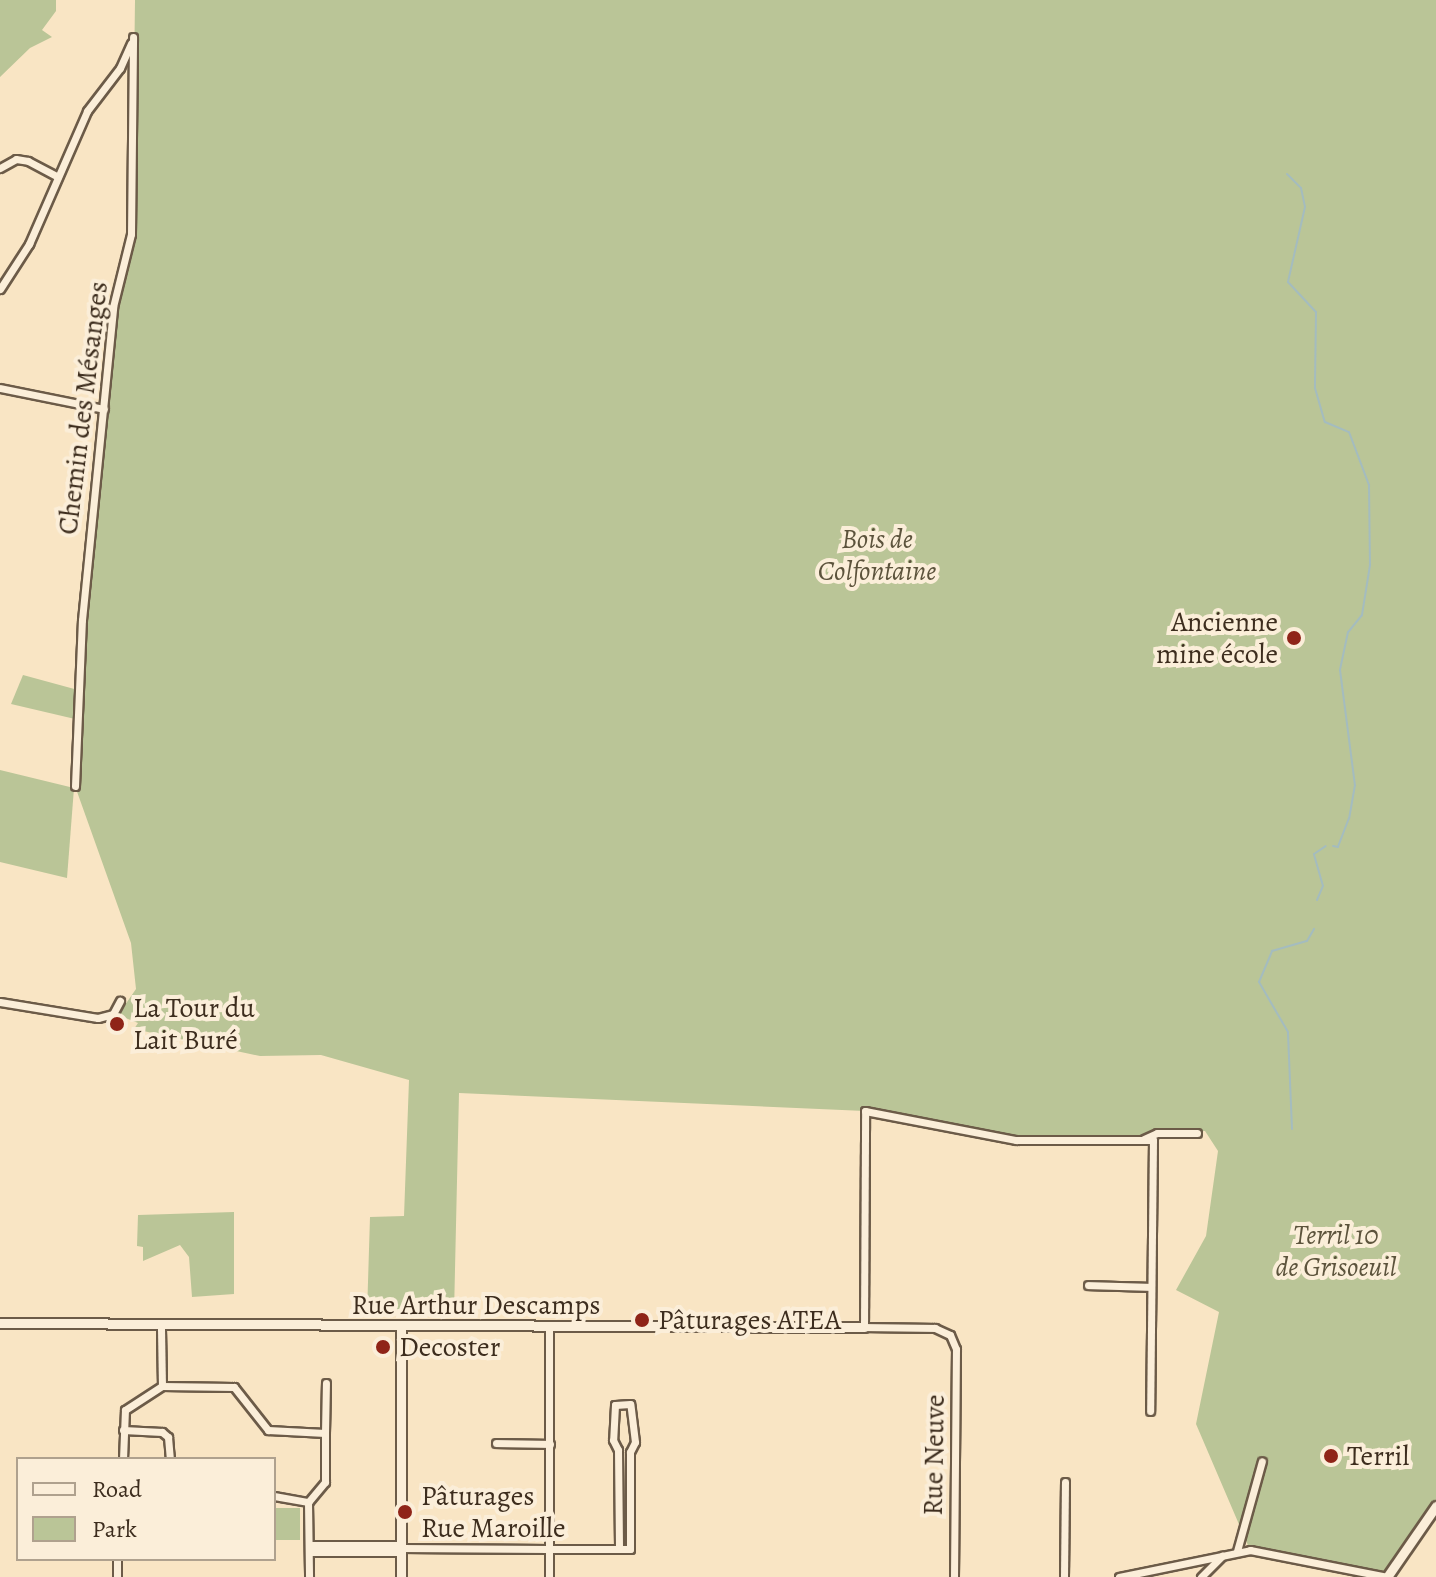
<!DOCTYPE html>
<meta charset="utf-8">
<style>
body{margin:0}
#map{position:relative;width:1436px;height:1577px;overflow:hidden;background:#f9e5c4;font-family:Alegreya,serif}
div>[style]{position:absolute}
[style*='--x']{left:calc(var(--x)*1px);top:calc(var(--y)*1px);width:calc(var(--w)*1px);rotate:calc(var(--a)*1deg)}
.green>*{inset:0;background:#bac597}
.stream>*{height:2px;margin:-1px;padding:0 1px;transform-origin:1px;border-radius:1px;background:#a4bcbf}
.roads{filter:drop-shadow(2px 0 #6c5b48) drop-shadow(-2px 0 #6c5b48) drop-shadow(0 2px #6c5b48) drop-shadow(0 -2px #6c5b48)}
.minor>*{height:7px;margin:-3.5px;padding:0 3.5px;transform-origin:3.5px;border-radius:3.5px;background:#fbeed9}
.tertiary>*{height:9px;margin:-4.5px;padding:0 4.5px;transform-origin:4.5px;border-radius:4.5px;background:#fbeed9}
.dots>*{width:22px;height:22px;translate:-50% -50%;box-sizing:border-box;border:4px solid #fbeed9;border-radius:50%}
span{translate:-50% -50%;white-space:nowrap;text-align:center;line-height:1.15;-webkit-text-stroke:8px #fbeed9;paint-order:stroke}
.street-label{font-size:28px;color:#3d2d1e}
.park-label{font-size:28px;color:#5c533c;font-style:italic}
.poi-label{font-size:28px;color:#3d2d1e}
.right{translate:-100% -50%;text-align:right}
.left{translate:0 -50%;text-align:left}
.legend{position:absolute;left:16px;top:1457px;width:260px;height:104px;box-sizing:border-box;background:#fbeed9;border:2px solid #afa18e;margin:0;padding:10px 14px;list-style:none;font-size:24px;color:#3d2d1e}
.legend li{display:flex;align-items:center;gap:16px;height:40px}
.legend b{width:40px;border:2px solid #afa18e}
</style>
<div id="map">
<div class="green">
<div style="clip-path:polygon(0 0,56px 0,56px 11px,42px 30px,52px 37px,30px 48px,0 77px)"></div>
<div style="clip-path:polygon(135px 0,1436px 0,1436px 1503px,1412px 1530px,1387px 1577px,1250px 1550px,1196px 1424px,1219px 1312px,1176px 1290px,1206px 1236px,1218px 1151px,1205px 1131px,1157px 1133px,1142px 1141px,1016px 1140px,865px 1111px,459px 1093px,454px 1314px,367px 1314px,370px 1217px,404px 1216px,409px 1080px,321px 1055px,260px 1056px,134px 1029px,138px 1023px,118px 1015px,136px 989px,131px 943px,75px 786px,91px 551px,121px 289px,132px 234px)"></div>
<div style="clip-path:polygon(23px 675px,78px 690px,75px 719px,11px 704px)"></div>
<div style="clip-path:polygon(0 770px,74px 788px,67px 878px,0 862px)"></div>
<div style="clip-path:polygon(234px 1212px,234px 1294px,192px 1297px,189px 1257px,180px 1245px,143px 1261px,143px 1247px,137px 1246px,138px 1215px)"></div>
<div style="clip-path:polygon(274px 1508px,300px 1508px,300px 1540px,274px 1540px)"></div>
</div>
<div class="stream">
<div style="--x:1287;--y:174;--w:20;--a:45"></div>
<div style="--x:1301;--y:188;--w:19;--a:78"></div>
<div style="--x:1305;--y:207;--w:77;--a:102.8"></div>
<div style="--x:1288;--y:282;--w:41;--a:47"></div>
<div style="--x:1316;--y:312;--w:76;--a:90.8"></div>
<div style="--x:1315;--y:388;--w:35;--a:74"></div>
<div style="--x:1325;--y:422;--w:26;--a:23"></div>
<div style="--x:1349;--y:432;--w:57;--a:69.3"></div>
<div style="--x:1369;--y:485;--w:80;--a:89.3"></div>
<div style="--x:1370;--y:565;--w:51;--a:99.1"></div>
<div style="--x:1362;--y:615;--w:22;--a:129"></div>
<div style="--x:1348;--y:632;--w:39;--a:102"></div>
<div style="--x:1340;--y:670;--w:116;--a:82.6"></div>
<div style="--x:1355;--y:785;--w:34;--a:100"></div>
<div style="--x:1349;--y:818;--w:31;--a:111"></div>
<div style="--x:1338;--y:847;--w:5;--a:-169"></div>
<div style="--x:1317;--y:900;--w:15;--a:-67"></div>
<div style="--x:1323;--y:886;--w:33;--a:-106"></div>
<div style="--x:1314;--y:854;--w:14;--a:-34"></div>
<div style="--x:1292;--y:1129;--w:97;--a:-92.4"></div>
<div style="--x:1288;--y:1032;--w:58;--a:-120.1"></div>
<div style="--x:1259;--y:982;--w:34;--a:-67"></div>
<div style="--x:1272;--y:951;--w:36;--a:-16"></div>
<div style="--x:1307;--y:941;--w:14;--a:-60"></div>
</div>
<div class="roads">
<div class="minor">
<div style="--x:0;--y:168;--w:18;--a:-29"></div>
<div style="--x:16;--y:159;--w:12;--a:9"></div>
<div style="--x:28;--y:161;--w:34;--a:28"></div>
<div style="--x:0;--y:289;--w:54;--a:-57.2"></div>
<div style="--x:29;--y:244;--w:145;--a:-66.4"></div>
<div style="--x:87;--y:111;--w:54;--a:-52.5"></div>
<div style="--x:120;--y:68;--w:27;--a:-66"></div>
<div style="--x:0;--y:388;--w:106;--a:11.4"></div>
<div style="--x:75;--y:786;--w:166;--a:-87.6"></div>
<div style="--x:82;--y:620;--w:315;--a:-84.3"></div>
<div style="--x:113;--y:307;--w:75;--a:-76.1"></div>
<div style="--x:131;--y:234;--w:197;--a:-89.4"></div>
<div style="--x:0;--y:1002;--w:99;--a:9.3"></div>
<div style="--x:98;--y:1018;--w:16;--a:-15"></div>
<div style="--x:113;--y:1014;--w:15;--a:-62"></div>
<div style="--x:1144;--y:1139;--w:14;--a:-25"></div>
<div style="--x:1157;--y:1133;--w:40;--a:0"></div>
<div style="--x:1088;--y:1285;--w:62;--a:1.8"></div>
<div style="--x:162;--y:1386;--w:72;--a:0.8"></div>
<div style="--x:234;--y:1387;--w:55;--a:51.7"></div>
<div style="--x:268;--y:1430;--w:57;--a:3"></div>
<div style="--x:325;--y:1433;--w:49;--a:90"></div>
<div style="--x:325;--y:1482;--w:26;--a:130"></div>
<div style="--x:123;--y:1430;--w:39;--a:3"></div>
<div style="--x:162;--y:1432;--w:8;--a:40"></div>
<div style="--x:168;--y:1437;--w:22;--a:85"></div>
<div style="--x:325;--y:1433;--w:50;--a:-88.9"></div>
<div style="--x:496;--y:1443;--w:54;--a:1.1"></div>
<div style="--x:123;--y:1459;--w:49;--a:-87.7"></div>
<div style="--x:125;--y:1410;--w:44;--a:-33"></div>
<div style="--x:162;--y:1386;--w:59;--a:-91"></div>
<div style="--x:274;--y:1496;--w:35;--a:10"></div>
<div style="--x:308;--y:1502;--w:75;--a:89.2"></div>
<div style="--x:310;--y:1545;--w:92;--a:0"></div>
<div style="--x:402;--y:1548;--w:146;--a:0.4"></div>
<div style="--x:548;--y:1549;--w:82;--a:0"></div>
<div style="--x:630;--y:1549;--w:97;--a:-90"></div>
<div style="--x:630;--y:1452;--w:11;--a:-63"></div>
<div style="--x:635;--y:1442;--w:38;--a:-97"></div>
<div style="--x:630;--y:1404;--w:15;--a:176"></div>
<div style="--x:615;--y:1405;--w:35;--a:93"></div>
<div style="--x:613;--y:1440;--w:11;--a:63"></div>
<div style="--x:618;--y:1450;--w:99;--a:89.4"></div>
<div style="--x:1237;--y:1551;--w:93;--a:-74.5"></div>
<div style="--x:310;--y:1552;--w:91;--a:0"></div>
<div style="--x:117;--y:1577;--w:18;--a:-90"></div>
<div style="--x:549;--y:1577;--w:250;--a:-90"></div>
<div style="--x:954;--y:1577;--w:228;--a:-89.5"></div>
<div style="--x:956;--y:1349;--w:15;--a:-113"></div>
<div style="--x:950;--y:1335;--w:17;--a:-155"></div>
<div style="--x:935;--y:1328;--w:71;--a:-179.2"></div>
<div style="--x:864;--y:1327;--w:216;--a:-89.7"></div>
<div style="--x:865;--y:1111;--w:154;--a:10.9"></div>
<div style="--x:1016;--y:1140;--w:137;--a:0"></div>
<div style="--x:1153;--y:1140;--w:271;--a:90.6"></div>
<div style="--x:1064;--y:1577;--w:95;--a:-89.4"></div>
<div style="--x:1119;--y:1577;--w:134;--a:-11.6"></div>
<div style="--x:1250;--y:1550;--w:140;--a:11.1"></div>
<div style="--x:1201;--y:1577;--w:30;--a:-45"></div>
</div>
<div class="tertiary">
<div style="--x:0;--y:1323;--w:864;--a:0.27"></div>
<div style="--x:401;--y:1326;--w:251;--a:90"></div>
<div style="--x:1387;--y:1577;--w:86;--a:-55.4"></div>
</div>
</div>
<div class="dots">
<div style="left:1294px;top:638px;background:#8f2418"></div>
<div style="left:117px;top:1024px;background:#8f2418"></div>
<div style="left:642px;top:1320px;background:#8f2418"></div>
<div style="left:383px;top:1347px;background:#8f2418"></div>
<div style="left:1331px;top:1456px;background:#8f2418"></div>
<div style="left:405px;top:1512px;background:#8f2418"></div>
</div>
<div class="street-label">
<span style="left:83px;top:408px;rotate:-83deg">Chemin des Mésanges</span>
<span style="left:476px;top:1305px">Rue Arthur Descamps</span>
<span style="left:934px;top:1455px;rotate:-89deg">Rue Neuve</span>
</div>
<div class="park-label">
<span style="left:877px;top:555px">Bois de<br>Colfontaine</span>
<span style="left:1336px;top:1251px">Terril 10<br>de Grisoeuil</span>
</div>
<div class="poi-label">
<span class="right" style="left:1278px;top:638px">Ancienne<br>mine école</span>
<span class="left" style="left:133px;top:1024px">La Tour du<br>Lait Buré</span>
<span class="left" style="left:658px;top:1320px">Pâturages ATEA</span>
<span class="left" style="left:399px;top:1347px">Decoster</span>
<span class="left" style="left:1347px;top:1456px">Terril</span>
<span class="left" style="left:421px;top:1512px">Pâturages<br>Rue Maroille</span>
</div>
<ul class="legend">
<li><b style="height:10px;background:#fbeed9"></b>Road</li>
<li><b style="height:22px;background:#bac597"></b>Park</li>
</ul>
</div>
